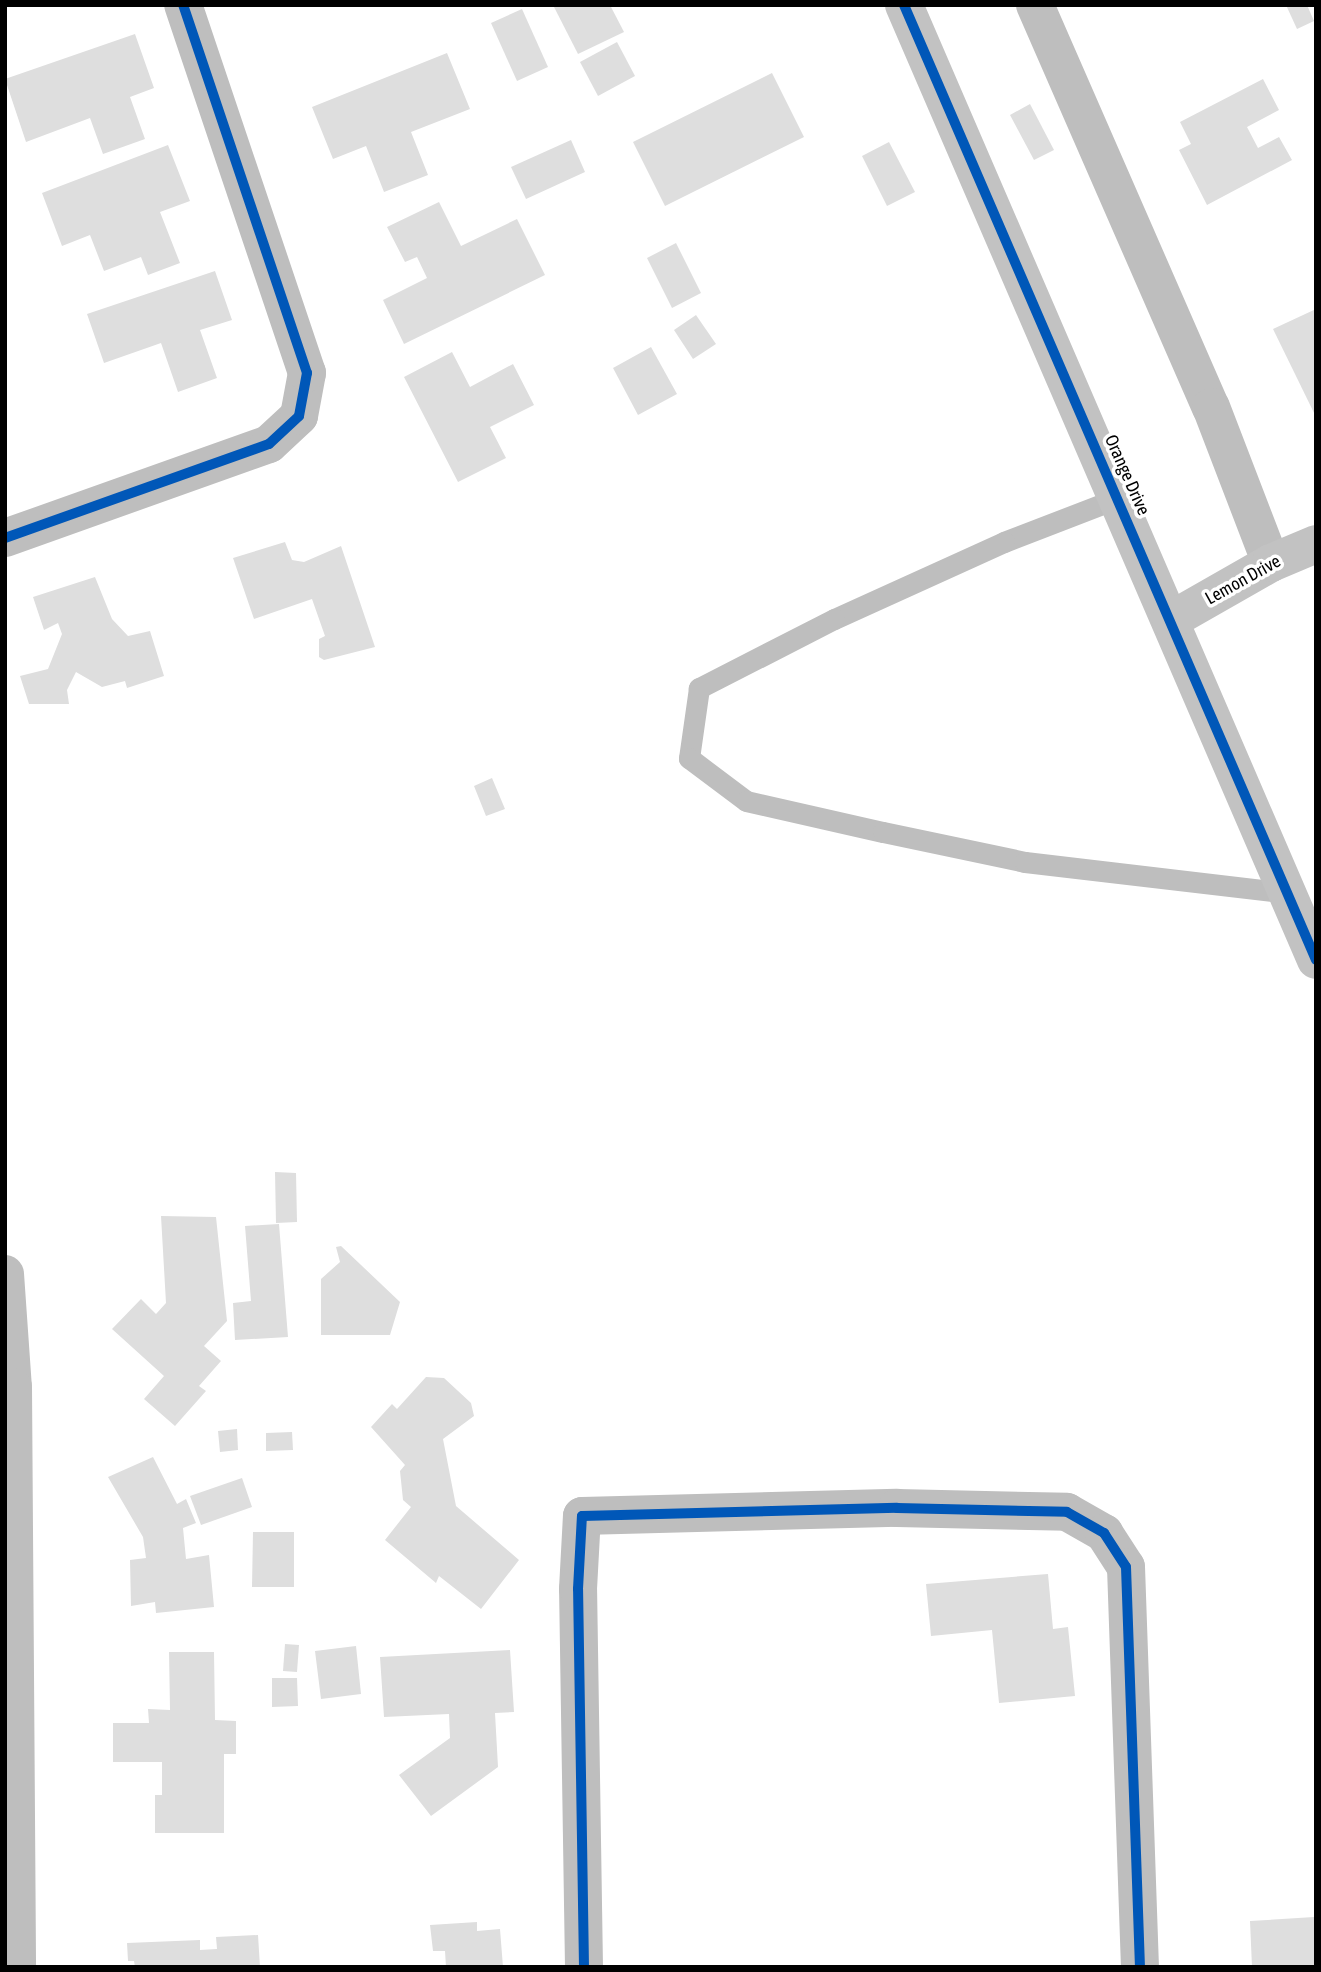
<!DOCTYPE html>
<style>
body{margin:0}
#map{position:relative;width:1321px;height:1972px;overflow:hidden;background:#fff;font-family:"Asap Condensed",sans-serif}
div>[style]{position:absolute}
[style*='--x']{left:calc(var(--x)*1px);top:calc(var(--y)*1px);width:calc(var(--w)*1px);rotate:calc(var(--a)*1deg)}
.building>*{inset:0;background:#dedede}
.lane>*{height:21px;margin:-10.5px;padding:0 10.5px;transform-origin:10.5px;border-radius:10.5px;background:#bebebe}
.street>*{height:38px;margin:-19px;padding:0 19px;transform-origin:19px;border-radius:19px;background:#bebebe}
.secondary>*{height:38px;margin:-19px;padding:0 19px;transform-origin:19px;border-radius:19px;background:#c2c2c2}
.cycleway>*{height:10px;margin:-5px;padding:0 5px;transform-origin:5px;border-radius:5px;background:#0057b8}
span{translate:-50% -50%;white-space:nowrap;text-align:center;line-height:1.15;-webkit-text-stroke:7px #fff;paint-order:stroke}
.street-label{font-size:18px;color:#000}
.frame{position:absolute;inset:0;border:7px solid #000;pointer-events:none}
</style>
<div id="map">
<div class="building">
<div style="clip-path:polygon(553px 5px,610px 5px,624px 32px,578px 54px)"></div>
<div style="clip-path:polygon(1286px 5px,1307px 5px,1314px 21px,1297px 29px)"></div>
<div style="clip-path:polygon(522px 9px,548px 67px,517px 81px,491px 23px)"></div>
<div style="clip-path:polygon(135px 34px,154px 88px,130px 97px,145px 139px,103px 154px,90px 118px,26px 142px,5px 79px)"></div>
<div style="clip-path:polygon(617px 42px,635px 76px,598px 96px,580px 62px)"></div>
<div style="clip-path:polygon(447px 53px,470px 109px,411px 132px,428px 175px,384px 192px,366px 146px,333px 159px,312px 107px)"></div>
<div style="clip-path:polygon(772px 73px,804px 137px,665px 206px,633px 142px)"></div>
<div style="clip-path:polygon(1263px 79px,1279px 110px,1247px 127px,1258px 148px,1279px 137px,1292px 160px,1207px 205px,1179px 150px,1191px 144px,1180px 122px)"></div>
<div style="clip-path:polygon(1030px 104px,1054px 150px,1034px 160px,1010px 115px)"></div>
<div style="clip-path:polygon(571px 140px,585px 172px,526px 199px,511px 167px)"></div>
<div style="clip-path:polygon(889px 142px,915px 192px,887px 206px,862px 156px)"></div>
<div style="clip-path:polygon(168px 145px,190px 201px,160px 212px,180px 263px,148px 275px,141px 257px,104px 271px,90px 235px,62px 246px,42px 193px)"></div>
<div style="clip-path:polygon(439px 202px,461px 246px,517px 219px,545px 275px,404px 344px,383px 300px,427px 278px,417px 257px,405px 262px,387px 227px)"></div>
<div style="clip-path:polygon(676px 243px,701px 293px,672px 308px,647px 258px)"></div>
<div style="clip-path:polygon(215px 271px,232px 320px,200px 330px,217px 378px,178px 392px,161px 343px,104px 363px,87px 314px)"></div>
<div style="clip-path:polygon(1316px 309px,1316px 417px,1273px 329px)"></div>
<div style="clip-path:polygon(696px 315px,716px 344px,693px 359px,674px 330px)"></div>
<div style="clip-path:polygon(651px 347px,677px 394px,638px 415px,613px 368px)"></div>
<div style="clip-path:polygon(452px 352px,470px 387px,513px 364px,534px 405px,490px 427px,506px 458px,458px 482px,404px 377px)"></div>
<div style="clip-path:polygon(285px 542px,292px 560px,304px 562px,341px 546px,375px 647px,324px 660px,319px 657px,319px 639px,325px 636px,312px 599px,254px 619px,233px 558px)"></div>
<div style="clip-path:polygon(95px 577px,112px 619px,128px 636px,150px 631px,164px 676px,127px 688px,125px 681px,102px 687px,76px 672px,67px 690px,69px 704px,29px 704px,20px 676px,48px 669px,62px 634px,58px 623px,44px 630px,33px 597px)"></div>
<div style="clip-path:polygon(492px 778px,505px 809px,486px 816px,474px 786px)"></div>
<div style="clip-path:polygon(275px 1172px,296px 1173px,297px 1222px,276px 1223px)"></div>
<div style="clip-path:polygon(161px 1216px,216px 1217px,227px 1321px,204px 1346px,221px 1361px,199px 1386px,206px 1391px,175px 1426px,144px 1399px,164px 1376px,112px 1329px,141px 1299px,156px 1314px,166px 1303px)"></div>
<div style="clip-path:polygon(279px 1224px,288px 1337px,235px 1340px,233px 1303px,251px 1301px,245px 1226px)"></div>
<div style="clip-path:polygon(341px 1246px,400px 1302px,390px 1335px,321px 1335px,321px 1279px,340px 1262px,336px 1247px)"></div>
<div style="clip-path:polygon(426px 1377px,444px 1378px,471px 1403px,474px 1416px,443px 1439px,456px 1506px,519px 1560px,481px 1609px,439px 1576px,436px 1583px,385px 1540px,411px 1507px,403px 1500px,400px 1471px,405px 1465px,371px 1427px,392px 1404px,397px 1409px)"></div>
<div style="clip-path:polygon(237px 1429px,238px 1450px,220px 1452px,218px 1431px)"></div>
<div style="clip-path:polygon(292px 1432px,293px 1450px,266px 1451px,266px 1433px)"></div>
<div style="clip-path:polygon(153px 1457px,177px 1504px,186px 1499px,196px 1523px,183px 1528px,186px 1559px,209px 1555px,214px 1607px,156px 1613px,155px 1602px,131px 1606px,130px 1560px,146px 1558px,143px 1537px,108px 1477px)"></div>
<div style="clip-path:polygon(242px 1478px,252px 1507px,201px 1525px,190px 1496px)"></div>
<div style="clip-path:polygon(253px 1532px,294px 1532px,294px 1587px,252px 1587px)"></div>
<div style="clip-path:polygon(1048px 1574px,1053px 1629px,1068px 1627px,1075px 1696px,999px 1703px,992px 1630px,931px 1636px,926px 1584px)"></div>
<div style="clip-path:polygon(285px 1644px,299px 1645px,297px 1672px,283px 1671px)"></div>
<div style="clip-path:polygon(356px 1646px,361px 1694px,321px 1699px,315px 1651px)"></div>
<div style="clip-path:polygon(510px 1650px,514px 1712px,495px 1713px,498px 1767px,431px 1816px,399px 1775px,450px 1738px,449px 1714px,384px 1717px,380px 1657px)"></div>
<div style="clip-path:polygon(169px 1652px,214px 1652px,215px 1720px,236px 1721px,236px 1754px,224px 1754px,224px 1833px,155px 1833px,155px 1795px,162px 1795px,162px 1762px,113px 1762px,113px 1723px,149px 1723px,148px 1709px,170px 1710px)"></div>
<div style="clip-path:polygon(272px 1678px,297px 1678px,298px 1706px,272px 1707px)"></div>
<div style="clip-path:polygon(1314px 1917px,1316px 1967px,1252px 1967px,1250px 1921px)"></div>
<div style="clip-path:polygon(477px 1922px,477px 1931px,500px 1929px,503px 1967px,446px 1967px,445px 1951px,433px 1951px,430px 1925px)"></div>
<div style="clip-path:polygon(258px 1935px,260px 1967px,135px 1967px,134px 1961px,128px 1961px,127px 1943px,200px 1940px,200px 1950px,217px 1949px,216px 1937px)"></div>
</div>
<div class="lane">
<div style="--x:1118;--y:498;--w:122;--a:158.9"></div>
<div style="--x:1004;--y:542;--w:187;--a:155.6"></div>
<div style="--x:834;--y:619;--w:152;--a:152.9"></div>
<div style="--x:699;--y:688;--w:71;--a:98.1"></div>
<div style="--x:689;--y:758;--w:71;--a:37"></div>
<div style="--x:746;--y:801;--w:140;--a:12.8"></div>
<div style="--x:883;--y:832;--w:145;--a:11.9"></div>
<div style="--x:1025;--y:862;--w:264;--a:6.7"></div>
</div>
<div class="street">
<div style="--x:1035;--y:5;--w:439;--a:66.4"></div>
<div style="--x:1211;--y:407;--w:167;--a:69"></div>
<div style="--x:5;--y:538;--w:280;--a:-19.6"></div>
<div style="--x:269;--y:444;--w:41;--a:-43"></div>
<div style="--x:299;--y:416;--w:44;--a:-79.5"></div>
<div style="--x:307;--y:373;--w:388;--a:-108.6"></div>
<div style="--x:5;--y:1274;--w:113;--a:86"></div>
<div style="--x:13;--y:1387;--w:580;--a:89.6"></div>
<div style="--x:584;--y:1967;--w:378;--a:-90.9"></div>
<div style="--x:578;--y:1589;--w:73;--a:-86.9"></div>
<div style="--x:582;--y:1516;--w:315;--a:-1.5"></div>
<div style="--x:897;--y:1508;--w:170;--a:1.3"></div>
<div style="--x:1067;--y:1512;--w:43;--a:29.6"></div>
<div style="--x:1104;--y:1533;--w:40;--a:57.1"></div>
<div style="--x:1126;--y:1567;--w:400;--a:88"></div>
</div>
<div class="secondary">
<div style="--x:904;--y:5;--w:1040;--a:66.66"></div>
<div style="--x:1171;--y:620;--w:115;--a:-29.7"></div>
<div style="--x:1271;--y:563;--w:49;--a:-22.9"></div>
</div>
<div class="cycleway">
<div style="--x:904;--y:5;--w:1040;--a:66.66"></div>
<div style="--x:5;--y:538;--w:280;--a:-19.6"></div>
<div style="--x:269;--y:444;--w:41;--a:-43"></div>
<div style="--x:299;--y:416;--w:44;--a:-79.5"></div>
<div style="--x:307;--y:373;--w:388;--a:-108.6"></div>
<div style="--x:584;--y:1967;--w:378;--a:-90.9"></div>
<div style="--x:578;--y:1589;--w:73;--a:-86.9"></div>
<div style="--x:582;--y:1516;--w:315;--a:-1.5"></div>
<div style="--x:897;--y:1508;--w:170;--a:1.3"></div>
<div style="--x:1067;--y:1512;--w:43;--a:29.6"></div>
<div style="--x:1104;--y:1533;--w:40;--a:57.1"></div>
<div style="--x:1126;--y:1567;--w:400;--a:88"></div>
</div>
<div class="street-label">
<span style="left:1127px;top:475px;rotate:66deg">Orange Drive</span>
<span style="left:1243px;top:580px;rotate:-29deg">Lemon Drive</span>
</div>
<div class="frame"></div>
</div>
